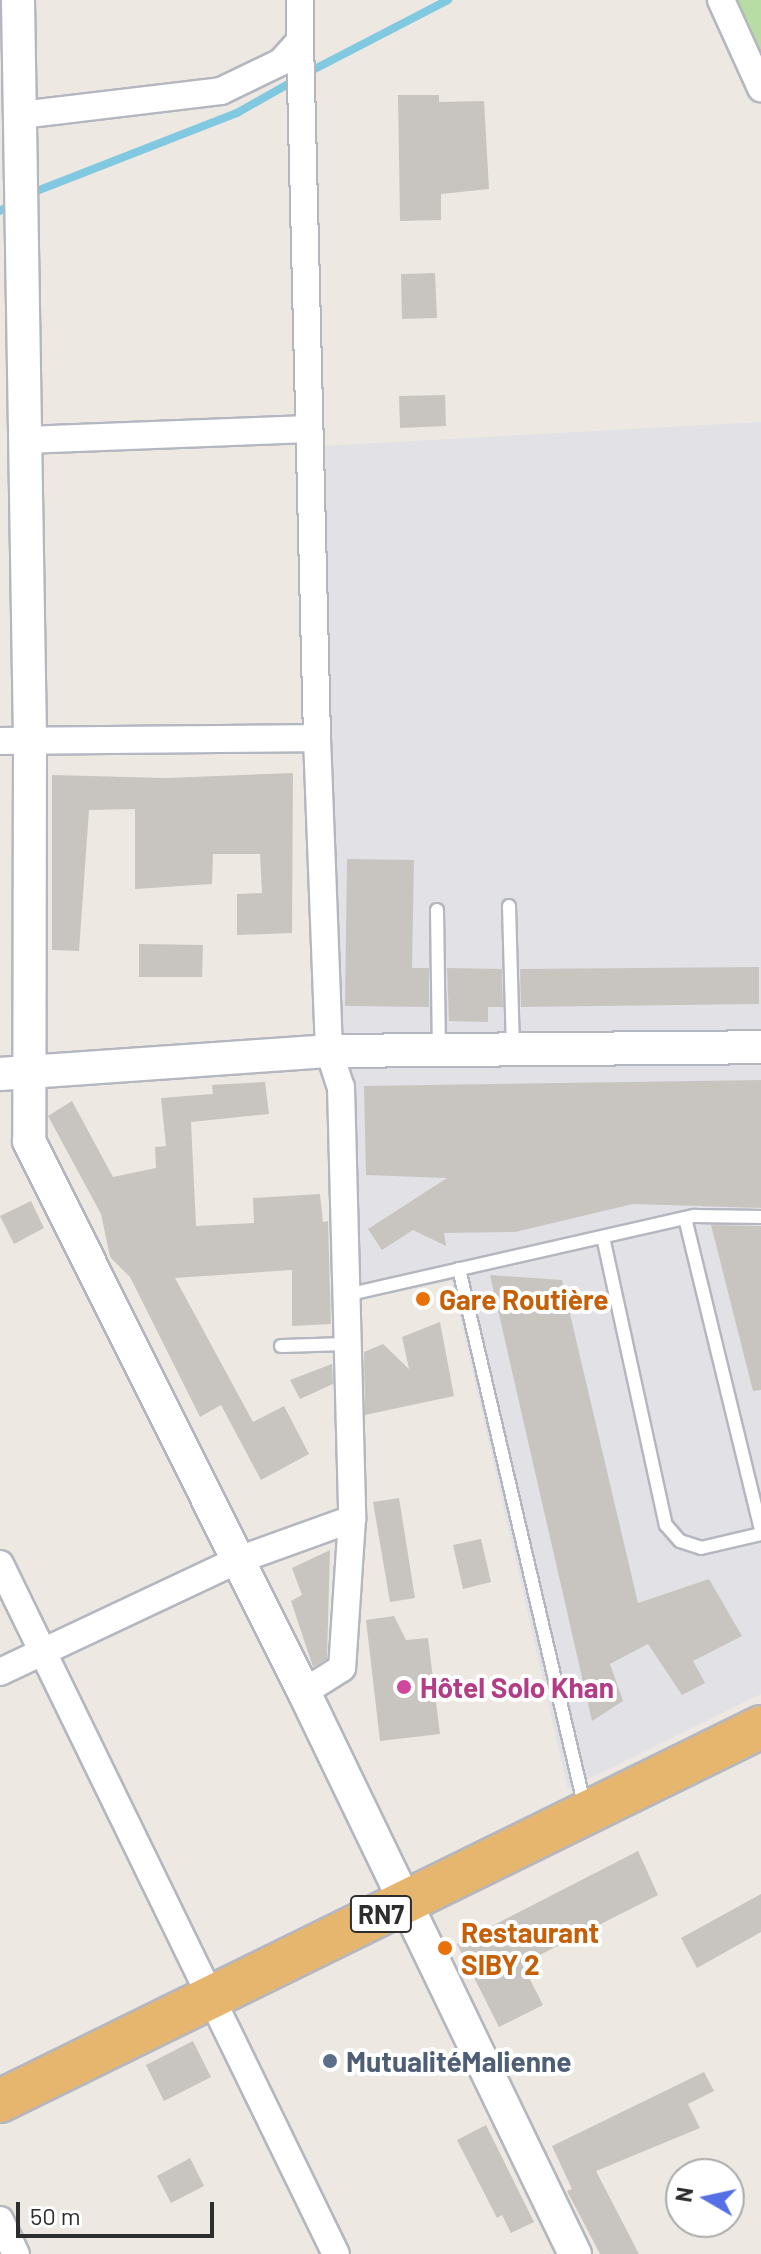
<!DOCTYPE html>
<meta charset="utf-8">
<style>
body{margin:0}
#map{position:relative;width:761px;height:2254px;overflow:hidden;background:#ede8e1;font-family:Barlow,sans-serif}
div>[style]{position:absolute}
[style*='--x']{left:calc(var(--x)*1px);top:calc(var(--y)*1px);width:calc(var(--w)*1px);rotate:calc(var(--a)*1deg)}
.industrial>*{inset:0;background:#e2e1e6}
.green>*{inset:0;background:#b7dca4}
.stream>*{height:8px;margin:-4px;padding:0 4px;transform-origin:4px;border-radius:4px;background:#81c8e1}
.building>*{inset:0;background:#c8c5c0}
.roads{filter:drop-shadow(2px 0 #b4b7bf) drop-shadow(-2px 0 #b4b7bf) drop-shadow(0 2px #b4b7bf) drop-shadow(0 -2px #b4b7bf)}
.service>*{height:12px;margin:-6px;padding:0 6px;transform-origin:6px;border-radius:6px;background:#fff}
.minor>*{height:26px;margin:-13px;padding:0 13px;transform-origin:13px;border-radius:13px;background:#fff}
.tertiary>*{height:32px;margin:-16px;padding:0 16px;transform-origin:16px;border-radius:16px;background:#fff}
.trunk>*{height:42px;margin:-21px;padding:0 21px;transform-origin:21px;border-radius:21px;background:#e6b66f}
.dots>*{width:22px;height:22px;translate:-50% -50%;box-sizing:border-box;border:4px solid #fff;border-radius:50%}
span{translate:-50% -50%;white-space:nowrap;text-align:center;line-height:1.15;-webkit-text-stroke:8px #fff;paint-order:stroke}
.shield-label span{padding:2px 6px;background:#fff;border:2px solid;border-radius:6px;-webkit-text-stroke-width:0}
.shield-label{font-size:26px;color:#2d2d2d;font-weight:700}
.food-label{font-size:28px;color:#c56008;font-weight:700}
.left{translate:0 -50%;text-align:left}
.hotel-label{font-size:28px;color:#b23c85;font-weight:700}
.service-label{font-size:28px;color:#4e5e75;font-weight:700}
.north{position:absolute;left:665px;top:2158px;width:80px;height:80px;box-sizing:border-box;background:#fff;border:2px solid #ababab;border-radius:50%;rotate:279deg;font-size:22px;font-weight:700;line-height:32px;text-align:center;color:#2d2d2d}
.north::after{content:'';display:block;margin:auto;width:28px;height:36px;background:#5570e5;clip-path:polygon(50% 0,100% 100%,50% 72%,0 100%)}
.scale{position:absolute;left:16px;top:2202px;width:198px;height:36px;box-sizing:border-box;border:4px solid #2d2d2d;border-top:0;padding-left:10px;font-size:24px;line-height:28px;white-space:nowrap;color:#2d2d2d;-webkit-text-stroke:6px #fff;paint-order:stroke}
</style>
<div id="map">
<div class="industrial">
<div style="clip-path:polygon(761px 422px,761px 1694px,568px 1789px,452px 1281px,351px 1301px,322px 446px)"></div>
</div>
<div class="green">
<div style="clip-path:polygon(733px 0,761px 0,761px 54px)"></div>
</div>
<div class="stream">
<div style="--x:307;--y:73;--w:159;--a:-27.4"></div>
<div style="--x:29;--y:194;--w:223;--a:-21.3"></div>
<div style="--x:237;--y:113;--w:67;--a:-29.6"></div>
<div style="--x:0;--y:211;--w:17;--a:-33"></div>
</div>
<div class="building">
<div style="clip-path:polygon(398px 95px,439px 95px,439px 102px,484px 101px,489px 189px,441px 194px,441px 220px,400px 221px)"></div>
<div style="clip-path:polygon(435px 273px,437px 318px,402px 319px,401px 274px)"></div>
<div style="clip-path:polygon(445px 395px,446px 426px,400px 428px,399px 396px)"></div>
<div style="clip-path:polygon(293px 773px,292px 933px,237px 935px,237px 894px,262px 893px,260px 854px,213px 854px,212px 884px,135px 889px,135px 809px,89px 810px,79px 951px,52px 950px,52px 775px,166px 778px)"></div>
<div style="clip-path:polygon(347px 859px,414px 860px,412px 968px,429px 968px,429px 1007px,345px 1006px)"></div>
<div style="clip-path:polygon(139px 944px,203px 945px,202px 977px,139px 977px)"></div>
<div style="clip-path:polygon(759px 967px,759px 1004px,521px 1007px,520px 969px)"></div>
<div style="clip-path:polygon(447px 968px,502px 969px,503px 1007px,488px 1007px,488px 1022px,449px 1021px)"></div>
<div style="clip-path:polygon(761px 1080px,761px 1208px,633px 1204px,515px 1232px,444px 1233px,446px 1246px,413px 1230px,382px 1250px,368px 1229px,447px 1178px,366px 1175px,364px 1086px)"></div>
<div style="clip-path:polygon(265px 1082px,269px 1114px,191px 1122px,196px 1226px,254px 1223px,253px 1198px,320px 1194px,323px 1222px,328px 1221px,331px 1324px,292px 1326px,292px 1270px,175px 1278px,253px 1422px,284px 1406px,309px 1454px,261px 1480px,221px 1405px,200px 1417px,130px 1277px,110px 1257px,101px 1214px,48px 1116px,72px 1101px,113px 1177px,156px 1168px,155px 1147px,166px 1146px,161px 1098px,213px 1094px,212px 1085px)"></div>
<div style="clip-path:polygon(31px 1201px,44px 1228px,14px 1244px,0 1216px)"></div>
<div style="clip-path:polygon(711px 1225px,761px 1226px,761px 1390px,753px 1391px)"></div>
<div style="clip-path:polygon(490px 1275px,562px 1280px,638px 1603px,709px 1579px,742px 1636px,693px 1661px,705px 1683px,682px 1695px,648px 1644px,610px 1664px,623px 1701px,592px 1721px)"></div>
<div style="clip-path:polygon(440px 1322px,454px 1396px,365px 1415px,364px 1352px,383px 1344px,409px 1369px,402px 1337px)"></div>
<div style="clip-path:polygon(332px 1364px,333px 1384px,300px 1399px,290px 1380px)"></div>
<div style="clip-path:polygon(399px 1498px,415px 1598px,390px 1602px,373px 1502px)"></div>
<div style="clip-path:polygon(481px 1539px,491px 1582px,463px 1589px,453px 1545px)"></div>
<div style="clip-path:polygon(330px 1550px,327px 1659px,313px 1667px,291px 1601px,302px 1595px,292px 1568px)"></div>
<div style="clip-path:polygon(394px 1616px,406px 1640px,428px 1638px,440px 1734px,380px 1741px,366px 1620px)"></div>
<div style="clip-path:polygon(638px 1851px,658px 1895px,522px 1964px,543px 2005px,499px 2027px,457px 1944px)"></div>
<div style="clip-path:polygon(761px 1894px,761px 1932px,697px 1968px,681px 1938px)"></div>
<div style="clip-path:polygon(193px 2041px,211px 2077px,164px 2101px,146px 2065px)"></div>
<div style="clip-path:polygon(704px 2072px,714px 2091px,688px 2104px,700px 2128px,596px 2171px,639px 2254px,600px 2254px,567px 2191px,572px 2189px,552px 2146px)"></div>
<div style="clip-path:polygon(486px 2125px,534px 2222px,511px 2233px,502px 2215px,497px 2218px,457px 2140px)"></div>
<div style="clip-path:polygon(190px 2158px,204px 2186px,171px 2203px,157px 2176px)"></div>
</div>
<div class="roads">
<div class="service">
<div style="--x:509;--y:906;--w:143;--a:88.4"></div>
<div style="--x:437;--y:910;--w:140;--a:89.2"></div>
<div style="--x:685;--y:1218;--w:321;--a:76.3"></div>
<div style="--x:603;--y:1237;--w:295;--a:77.7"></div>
<div style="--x:666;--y:1525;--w:21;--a:49"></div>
<div style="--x:680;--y:1541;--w:22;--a:18"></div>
<div style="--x:701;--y:1548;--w:62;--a:-13.1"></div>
<div style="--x:459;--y:1269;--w:554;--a:76.84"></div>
<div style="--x:346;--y:1295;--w:358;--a:-12.8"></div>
<div style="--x:695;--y:1216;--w:66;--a:0.9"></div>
<div style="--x:281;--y:1346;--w:66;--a:-1.7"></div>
</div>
<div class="minor">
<div style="--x:721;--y:0;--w:97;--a:65.6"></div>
<div style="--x:300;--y:41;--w:697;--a:88.6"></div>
<div style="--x:317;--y:738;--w:313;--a:87.8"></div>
<div style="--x:329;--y:1051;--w:38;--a:72"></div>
<div style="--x:341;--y:1087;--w:432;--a:88.5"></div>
<div style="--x:352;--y:1519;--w:149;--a:93.8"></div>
<div style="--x:342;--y:1668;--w:45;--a:147.7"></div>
<div style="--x:21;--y:115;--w:201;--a:-6.8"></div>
<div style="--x:221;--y:91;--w:67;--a:-25.8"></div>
<div style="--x:281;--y:62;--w:28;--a:-48"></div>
<div style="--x:300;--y:41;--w:41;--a:-90"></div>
<div style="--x:25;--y:440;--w:284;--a:-2.2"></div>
<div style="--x:0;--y:741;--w:317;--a:-0.5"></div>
<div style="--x:0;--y:1564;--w:767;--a:64.04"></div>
<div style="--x:0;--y:1672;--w:263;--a:-25.2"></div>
<div style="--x:238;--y:1560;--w:121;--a:-19.8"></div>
<div style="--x:0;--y:2220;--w:38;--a:65"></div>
</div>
<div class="tertiary">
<div style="--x:18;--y:0;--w:741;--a:89.07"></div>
<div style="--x:30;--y:741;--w:400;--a:90.1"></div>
<div style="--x:29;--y:1141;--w:616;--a:63.48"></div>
<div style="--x:304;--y:1692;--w:624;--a:64.26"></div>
<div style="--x:0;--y:1074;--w:330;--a:-4"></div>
<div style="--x:329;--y:1051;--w:432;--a:-0.5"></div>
</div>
<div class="trunk">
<div style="--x:0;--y:2101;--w:848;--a:-26.17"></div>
</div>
</div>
<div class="dots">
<div style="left:423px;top:1299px;background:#e8710a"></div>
<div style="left:404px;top:1687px;background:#d1479c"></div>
<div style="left:445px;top:1948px;background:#e8710a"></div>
<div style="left:330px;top:2061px;background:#5c6f8a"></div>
</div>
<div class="shield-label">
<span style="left:381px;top:1914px">RN7</span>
</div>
<div class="food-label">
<span class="left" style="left:439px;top:1299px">Gare Routière</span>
<span class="left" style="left:461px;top:1948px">Restaurant<br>SIBY 2</span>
</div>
<div class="hotel-label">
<span class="left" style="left:420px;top:1687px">Hôtel Solo Khan</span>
</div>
<div class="service-label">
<span class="left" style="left:346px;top:2061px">MutualitéMalienne</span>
</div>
<div class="north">N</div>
<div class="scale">50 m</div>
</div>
